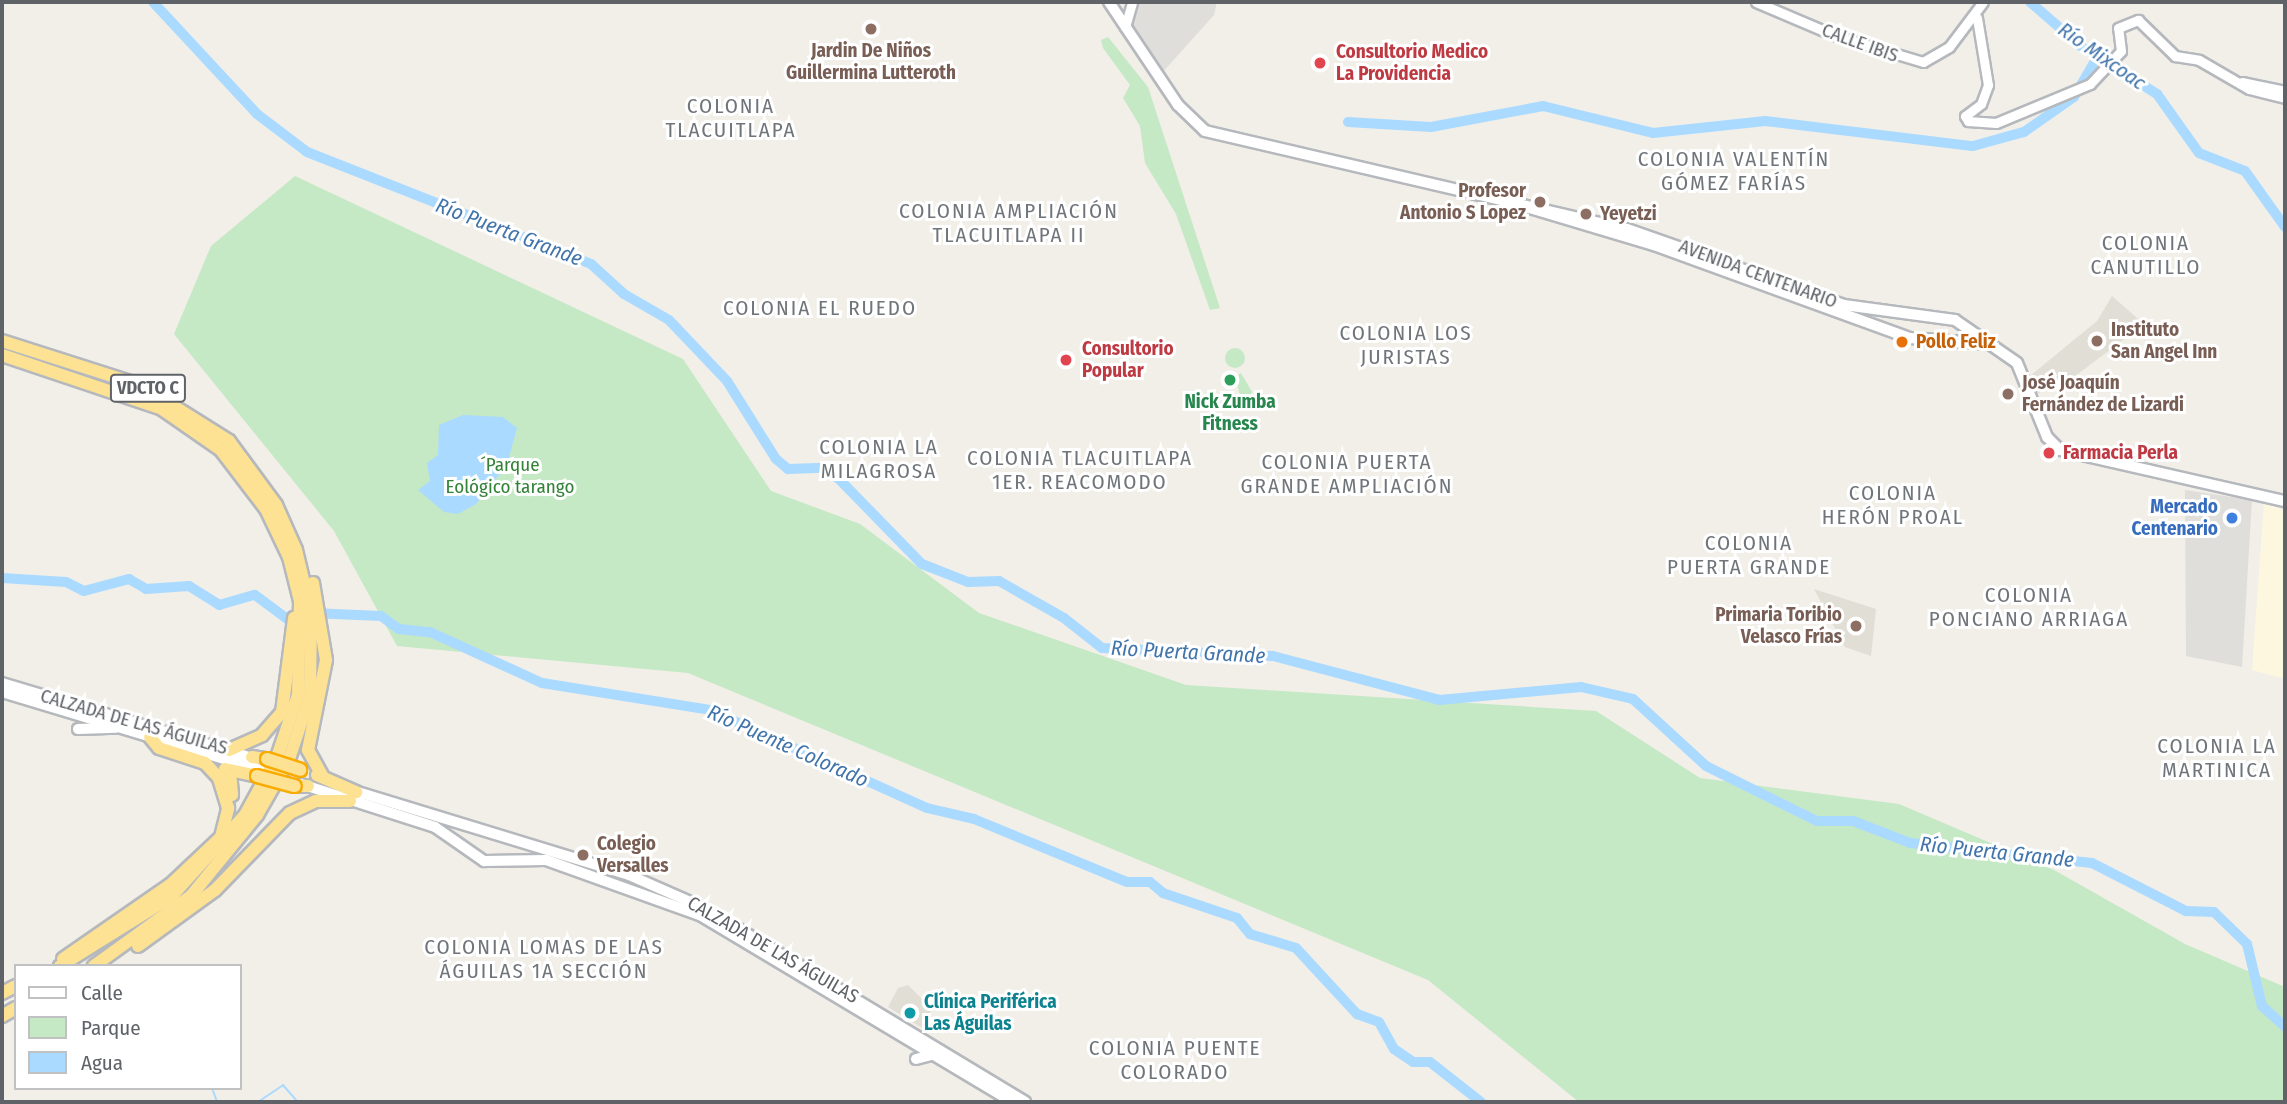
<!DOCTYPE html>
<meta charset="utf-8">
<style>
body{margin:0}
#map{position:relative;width:2287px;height:1104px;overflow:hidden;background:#f1efe8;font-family:"Fira Sans Condensed",sans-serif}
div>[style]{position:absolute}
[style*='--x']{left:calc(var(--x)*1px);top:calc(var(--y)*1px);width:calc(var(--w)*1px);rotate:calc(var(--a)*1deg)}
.commercial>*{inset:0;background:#fef7e0}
.industrial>*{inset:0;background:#e0deda}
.education>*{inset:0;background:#e1ded6}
.green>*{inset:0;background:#c5e8c5}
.round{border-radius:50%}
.water>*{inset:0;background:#aadaff}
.stream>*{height:2px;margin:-1px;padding:0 1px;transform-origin:1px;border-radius:1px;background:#aadaff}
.river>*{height:10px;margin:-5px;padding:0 5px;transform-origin:5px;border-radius:5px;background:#aadaff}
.roads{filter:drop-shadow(2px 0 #b5b8bc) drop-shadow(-2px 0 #b5b8bc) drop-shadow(0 2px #b5b8bc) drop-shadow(0 -2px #b5b8bc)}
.tertiary>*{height:9px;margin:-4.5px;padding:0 4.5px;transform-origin:4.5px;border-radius:4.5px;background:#fff}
.secondary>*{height:10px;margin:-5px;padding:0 5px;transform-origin:5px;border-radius:5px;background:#fff}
.motorway>*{height:12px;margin:-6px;padding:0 6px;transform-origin:6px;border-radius:6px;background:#fde293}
.bridges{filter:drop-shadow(2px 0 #f9ab00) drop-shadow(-2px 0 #f9ab00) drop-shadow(0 2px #f9ab00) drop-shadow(0 -2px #f9ab00)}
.motorway-bridge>*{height:12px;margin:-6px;padding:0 6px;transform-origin:6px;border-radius:6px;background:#fde293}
.dots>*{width:19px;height:19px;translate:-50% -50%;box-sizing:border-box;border:4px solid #fff;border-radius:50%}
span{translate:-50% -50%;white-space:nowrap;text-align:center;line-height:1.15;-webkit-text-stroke:6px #fff;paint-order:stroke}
.shield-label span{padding:2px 5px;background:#fff;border:2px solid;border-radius:5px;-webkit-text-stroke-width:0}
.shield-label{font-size:18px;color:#5f6368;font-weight:700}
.street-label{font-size:19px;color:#5f6368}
.education-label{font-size:19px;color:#785e54;font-weight:700}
.right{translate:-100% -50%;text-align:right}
.left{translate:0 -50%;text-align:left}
.health-label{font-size:19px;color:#be3a42;font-weight:700}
.food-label{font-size:19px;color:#c56008;font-weight:700}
.leisure-label{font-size:19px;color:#27864d;font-weight:700}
.park-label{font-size:19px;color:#348238}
.shop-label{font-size:19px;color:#366cbe;font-weight:700}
.culture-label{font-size:19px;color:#0d838f;font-weight:700}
.water-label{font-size:21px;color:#4174aa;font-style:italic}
.neighbourhood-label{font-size:21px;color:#70757a;letter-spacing:2px}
.frame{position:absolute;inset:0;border:4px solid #5f6368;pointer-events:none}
.legend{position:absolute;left:14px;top:964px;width:228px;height:126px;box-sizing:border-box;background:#fff;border:2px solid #bfc1c3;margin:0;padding:9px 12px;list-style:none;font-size:21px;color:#5f6368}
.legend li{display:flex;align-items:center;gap:14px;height:35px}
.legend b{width:35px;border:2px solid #bfc1c3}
</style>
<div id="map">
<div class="commercial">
<div style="clip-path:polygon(2264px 502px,2285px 511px,2285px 679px,2252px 670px)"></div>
</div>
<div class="industrial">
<div style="clip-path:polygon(1138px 2px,1217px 2px,1214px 15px,1162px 73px,1131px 26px)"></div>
<div style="clip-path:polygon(2185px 490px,2252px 500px,2242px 667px,2186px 656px)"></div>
</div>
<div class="education">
<div style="clip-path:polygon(2112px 296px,2144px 324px,2074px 377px,2037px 394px,2030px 376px,2097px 321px)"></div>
<div style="clip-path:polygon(1814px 589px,1876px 609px,1871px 656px,1845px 647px)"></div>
<div style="clip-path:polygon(908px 985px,932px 1009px,922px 1028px,888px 1007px,898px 988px)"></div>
</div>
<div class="green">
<div style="clip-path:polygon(1108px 37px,1148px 87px,1220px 308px,1210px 310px,1176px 214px,1145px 163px,1140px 126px,1123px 98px,1130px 85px,1103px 48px,1101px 40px)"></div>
<div style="clip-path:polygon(295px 176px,683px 359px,771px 491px,860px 524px,979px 613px,1186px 685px,1596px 711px,1700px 778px,1899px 804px,2054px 870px,2185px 944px,2285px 987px,2285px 1102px,1579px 1102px,1428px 980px,688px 673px,397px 646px,334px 531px,174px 334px,211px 246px)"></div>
<div class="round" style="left:1225px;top:348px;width:20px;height:20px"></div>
<div style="clip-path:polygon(1241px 373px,1252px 392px,1244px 409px,1235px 377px)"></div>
</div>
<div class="water">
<div style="clip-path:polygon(463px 415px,503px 417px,517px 428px,507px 465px,476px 504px,458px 514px,444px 512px,418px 490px,430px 481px,427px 463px,438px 455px,439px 425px)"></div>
</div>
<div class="stream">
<div style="--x:212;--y:1088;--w:15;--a:70"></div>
<div style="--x:258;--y:1102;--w:30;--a:-34"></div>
<div style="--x:283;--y:1085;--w:23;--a:49"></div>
</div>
<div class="river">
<div style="--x:153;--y:2;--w:153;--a:47.1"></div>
<div style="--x:257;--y:114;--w:63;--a:37.2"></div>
<div style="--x:307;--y:152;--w:305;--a:21.5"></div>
<div style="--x:591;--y:264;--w:45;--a:42.3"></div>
<div style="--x:624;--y:294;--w:52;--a:30"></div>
<div style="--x:669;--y:320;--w:84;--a:46.4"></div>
<div style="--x:727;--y:381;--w:92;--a:57.9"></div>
<div style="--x:776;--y:459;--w:16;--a:40"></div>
<div style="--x:788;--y:469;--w:35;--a:-2"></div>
<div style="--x:823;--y:468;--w:18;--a:34"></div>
<div style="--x:838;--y:478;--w:120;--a:45.7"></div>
<div style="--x:922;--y:564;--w:49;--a:21.4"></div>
<div style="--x:968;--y:582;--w:31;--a:-2"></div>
<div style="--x:999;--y:581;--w:75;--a:29.6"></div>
<div style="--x:1064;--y:618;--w:48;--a:38.3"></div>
<div style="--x:1102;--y:648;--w:171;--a:2.7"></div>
<div style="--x:1273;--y:656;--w:172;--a:14.8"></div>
<div style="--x:1439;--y:700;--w:143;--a:-5.2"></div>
<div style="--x:1581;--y:687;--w:53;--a:13"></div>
<div style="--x:1633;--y:699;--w:99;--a:42.5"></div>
<div style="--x:1706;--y:766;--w:124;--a:26.4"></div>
<div style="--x:1817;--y:821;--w:36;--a:0"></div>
<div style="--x:1853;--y:821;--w:61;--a:21.1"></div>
<div style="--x:1910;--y:843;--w:183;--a:6.3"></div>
<div style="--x:2092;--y:863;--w:106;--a:27.1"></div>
<div style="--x:2186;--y:911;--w:28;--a:2"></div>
<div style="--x:2214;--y:912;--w:46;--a:44.1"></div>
<div style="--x:2247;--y:944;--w:64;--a:76.4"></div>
<div style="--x:2262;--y:1006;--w:31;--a:42"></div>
<div style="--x:2030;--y:2;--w:69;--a:40.9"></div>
<div style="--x:2082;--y:47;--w:89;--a:32.1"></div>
<div style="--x:2157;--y:94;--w:72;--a:54.6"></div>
<div style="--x:2199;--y:153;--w:49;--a:21.4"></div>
<div style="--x:2245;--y:171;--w:69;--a:54.5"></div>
<div style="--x:1348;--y:122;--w:83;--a:3.4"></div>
<div style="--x:1431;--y:127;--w:114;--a:-10.6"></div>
<div style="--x:1543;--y:106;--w:113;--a:13.8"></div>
<div style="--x:1653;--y:133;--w:113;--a:-6.1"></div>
<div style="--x:1765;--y:121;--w:209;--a:6.9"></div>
<div style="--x:1973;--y:146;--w:53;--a:-15.4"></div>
<div style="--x:2024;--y:132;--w:61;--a:-35"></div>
<div style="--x:2074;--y:97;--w:48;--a:-59.7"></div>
<div style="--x:2;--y:578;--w:64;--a:3.6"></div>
<div style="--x:66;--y:582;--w:20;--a:27"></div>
<div style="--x:84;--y:591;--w:47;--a:-14.9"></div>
<div style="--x:129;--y:579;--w:20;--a:30"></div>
<div style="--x:146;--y:589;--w:43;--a:-4"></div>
<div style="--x:189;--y:586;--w:36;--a:32"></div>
<div style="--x:219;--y:605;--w:37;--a:-16"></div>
<div style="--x:255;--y:595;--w:49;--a:36.6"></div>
<div style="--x:294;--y:624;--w:20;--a:-33"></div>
<div style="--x:311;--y:613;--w:70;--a:2.5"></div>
<div style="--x:381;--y:616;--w:22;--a:36"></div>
<div style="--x:399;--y:629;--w:31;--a:6"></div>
<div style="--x:430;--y:632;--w:123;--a:24.5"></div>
<div style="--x:542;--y:683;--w:170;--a:9.1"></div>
<div style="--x:710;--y:710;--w:238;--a:24.3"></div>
<div style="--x:927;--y:808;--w:48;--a:13.2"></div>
<div style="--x:974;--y:819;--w:165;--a:22.4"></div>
<div style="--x:1127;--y:882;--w:23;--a:0"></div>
<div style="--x:1150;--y:882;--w:17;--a:40"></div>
<div style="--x:1163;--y:893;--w:78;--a:18.7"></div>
<div style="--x:1237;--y:918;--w:21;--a:51"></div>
<div style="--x:1250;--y:934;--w:48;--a:16.9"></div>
<div style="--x:1296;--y:948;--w:90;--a:47.3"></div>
<div style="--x:1357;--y:1014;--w:23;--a:20"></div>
<div style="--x:1379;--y:1022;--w:31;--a:61"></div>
<div style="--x:1394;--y:1049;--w:23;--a:34"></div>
<div style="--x:1413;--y:1062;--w:17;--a:0"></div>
<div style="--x:1430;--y:1062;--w:65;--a:38.1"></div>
</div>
<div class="roads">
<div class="tertiary">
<div style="--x:1756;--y:2;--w:87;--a:23"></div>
<div style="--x:1836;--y:36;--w:91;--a:16.6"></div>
<div style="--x:1923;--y:62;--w:30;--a:-30"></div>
<div style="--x:1949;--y:47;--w:56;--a:-52.9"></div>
<div style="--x:1977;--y:18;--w:68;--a:80.7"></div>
<div style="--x:1988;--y:85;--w:20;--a:110"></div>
<div style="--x:1981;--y:104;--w:20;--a:143"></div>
<div style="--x:1965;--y:116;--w:6;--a:59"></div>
<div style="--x:1968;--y:121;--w:28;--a:4"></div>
<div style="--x:1996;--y:123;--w:102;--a:-22.5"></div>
<div style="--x:2090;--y:84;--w:45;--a:-46.8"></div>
<div style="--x:2121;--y:51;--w:23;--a:-97"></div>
<div style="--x:2118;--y:28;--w:22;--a:-22"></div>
<div style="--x:2138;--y:20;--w:52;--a:44.2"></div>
<div style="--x:2175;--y:56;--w:24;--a:9"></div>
<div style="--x:2199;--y:60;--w:58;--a:30.1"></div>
<div style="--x:2249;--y:89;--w:37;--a:14"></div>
<div style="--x:1125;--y:27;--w:26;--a:-74"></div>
<div style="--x:2242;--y:82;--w:44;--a:11.8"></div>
</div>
<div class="secondary">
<div style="--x:1109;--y:2;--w:124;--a:56.2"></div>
<div style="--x:1178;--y:105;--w:37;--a:44"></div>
<div style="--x:1205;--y:131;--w:433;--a:13.1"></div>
<div style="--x:1627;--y:229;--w:230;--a:19.3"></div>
<div style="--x:1844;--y:305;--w:112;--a:7.7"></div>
<div style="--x:1955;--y:320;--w:75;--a:34.7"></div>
<div style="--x:2017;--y:363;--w:80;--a:67.9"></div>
<div style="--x:2047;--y:437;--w:18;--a:45"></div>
<div style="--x:2060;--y:450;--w:231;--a:12.8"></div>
<div style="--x:1523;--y:206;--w:137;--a:16.6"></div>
<div style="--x:1654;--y:245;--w:272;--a:20"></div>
<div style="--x:1910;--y:338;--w:79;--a:4.3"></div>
<div style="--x:2;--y:683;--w:265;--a:16.7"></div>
<div style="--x:2;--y:692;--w:270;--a:16.8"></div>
<div style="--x:78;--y:729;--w:38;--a:-2"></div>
<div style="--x:301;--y:784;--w:141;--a:17.8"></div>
<div style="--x:435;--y:827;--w:60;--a:34.8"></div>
<div style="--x:484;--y:861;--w:62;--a:-0.9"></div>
<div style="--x:546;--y:860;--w:164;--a:19.7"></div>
<div style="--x:700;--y:915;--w:364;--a:30.9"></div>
<div style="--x:351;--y:790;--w:291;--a:17"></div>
<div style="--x:629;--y:875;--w:82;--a:23.7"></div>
<div style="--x:704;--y:908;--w:375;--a:31.1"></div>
<div style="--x:916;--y:1059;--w:20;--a:-15"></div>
</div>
<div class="motorway">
<div style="--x:2;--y:341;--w:145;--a:17.7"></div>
<div style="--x:140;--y:385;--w:105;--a:32.2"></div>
<div style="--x:229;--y:441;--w:79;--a:53.7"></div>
<div style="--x:276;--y:505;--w:49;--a:66"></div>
<div style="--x:296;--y:550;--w:65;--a:76.6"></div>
<div style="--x:311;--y:613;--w:83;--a:90.7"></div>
<div style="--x:310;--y:696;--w:66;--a:108.4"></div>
<div style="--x:289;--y:759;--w:64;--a:119.7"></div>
<div style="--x:257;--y:815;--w:104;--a:129.2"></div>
<div style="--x:191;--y:896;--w:120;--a:144.2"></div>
<div style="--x:2;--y:355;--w:169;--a:18.6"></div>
<div style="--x:162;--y:409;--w:72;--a:34.8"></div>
<div style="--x:221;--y:450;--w:74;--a:52.7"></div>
<div style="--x:266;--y:509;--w:53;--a:64.4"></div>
<div style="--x:289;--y:557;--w:45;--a:76"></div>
<div style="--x:300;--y:601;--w:94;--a:91.2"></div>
<div style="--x:298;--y:695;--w:65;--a:108.7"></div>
<div style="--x:277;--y:757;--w:66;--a:118.9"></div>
<div style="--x:245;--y:815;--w:110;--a:132.1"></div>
<div style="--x:171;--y:897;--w:131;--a:148.1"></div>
<div style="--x:313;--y:583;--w:78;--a:80.4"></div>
<div style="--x:326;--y:660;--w:92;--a:101.3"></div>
<div style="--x:308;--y:750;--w:31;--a:61"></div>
<div style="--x:229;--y:750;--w:36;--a:-24"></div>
<div style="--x:262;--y:735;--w:30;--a:-49"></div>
<div style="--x:282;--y:712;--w:95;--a:-82.7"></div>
<div style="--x:252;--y:757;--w:15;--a:8"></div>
<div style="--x:225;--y:769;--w:33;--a:12"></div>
<div style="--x:230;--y:771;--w:24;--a:85"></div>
<div style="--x:317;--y:775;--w:43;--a:23.6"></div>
<div style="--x:295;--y:786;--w:13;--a:0"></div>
<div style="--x:138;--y:946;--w:95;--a:-36"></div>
<div style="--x:215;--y:890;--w:107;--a:-45.8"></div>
<div style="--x:290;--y:813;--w:29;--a:-25"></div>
<div style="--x:316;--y:801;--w:34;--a:0"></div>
<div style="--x:63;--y:959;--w:130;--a:-34.7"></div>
<div style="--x:170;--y:885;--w:70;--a:-43.3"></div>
<div style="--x:221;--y:837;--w:30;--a:-76"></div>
<div style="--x:228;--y:808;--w:31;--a:-107"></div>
<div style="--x:219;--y:778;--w:21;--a:-133"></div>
<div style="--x:205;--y:763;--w:48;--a:-161.9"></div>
<div style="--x:159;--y:748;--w:14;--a:-129"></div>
<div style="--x:2;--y:993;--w:16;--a:-27"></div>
<div style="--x:2;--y:1016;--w:16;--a:-30"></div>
</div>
</div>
<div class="bridges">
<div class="motorway-bridge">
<div style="--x:267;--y:759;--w:35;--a:18"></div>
<div style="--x:257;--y:776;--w:39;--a:15"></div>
</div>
</div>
<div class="dots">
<div style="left:871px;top:29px;background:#8d6e63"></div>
<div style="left:1320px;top:63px;background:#e0444e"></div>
<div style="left:1540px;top:202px;background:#8d6e63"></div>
<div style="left:1586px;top:214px;background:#8d6e63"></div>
<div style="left:2097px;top:341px;background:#8d6e63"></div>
<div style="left:1902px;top:342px;background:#e8710a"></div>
<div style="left:1066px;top:360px;background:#e0444e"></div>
<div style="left:1230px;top:380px;background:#2e9e5b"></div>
<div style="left:2008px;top:394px;background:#8d6e63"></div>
<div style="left:2049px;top:453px;background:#e0444e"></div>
<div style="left:2232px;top:518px;background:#3f7fe0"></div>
<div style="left:1856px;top:626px;background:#8d6e63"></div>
<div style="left:583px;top:855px;background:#8d6e63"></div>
<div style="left:910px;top:1013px;background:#0f9aa8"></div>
</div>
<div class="shield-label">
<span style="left:148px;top:388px">VDCTO C</span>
</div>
<div class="street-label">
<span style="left:1860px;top:43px;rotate:20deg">CALLE IBIS</span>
<span style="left:1758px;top:274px;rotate:20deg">AVENIDA CENTENARIO</span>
<span style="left:134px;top:722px;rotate:16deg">CALZADA DE LAS ÁGUILAS</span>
<span style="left:773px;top:950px;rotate:30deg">CALZADA DE LAS ÁGUILAS</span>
</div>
<div class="education-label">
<span style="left:871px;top:62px">Jardin De Niños<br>Guillermina Lutteroth</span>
<span class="right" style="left:1526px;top:202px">Profesor<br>Antonio S Lopez</span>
<span class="left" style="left:1600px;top:214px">Yeyetzi</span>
<span class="left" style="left:2111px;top:341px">Instituto<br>San Angel Inn</span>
<span class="left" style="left:2022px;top:394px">José Joaquín<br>Fernández de Lizardi</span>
<span class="right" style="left:1842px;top:626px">Primaria Toribio<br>Velasco Frías</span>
<span class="left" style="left:597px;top:855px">Colegio<br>Versalles</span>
</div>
<div class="health-label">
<span class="left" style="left:1336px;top:63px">Consultorio Medico<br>La Providencia</span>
<span class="left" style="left:1082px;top:360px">Consultorio<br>Popular</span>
<span class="left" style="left:2063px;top:453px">Farmacia Perla</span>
</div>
<div class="food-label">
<span class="left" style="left:1916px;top:342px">Pollo Feliz</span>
</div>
<div class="leisure-label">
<span style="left:1230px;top:413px">Nick Zumba<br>Fitness</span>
</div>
<div class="park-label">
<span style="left:510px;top:476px">´Parque<br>Eológico tarango</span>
</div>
<div class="shop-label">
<span class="right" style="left:2218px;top:518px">Mercado<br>Centenario</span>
</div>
<div class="culture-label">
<span class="left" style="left:924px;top:1013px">Clínica Periférica<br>Las Águilas</span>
</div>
<div class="water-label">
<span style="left:2102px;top:56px;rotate:35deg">Río Mixcoac</span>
<span style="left:509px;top:232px;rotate:21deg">Río Puerta Grande</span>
<span style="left:1188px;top:652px;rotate:3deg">Río Puerta Grande</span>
<span style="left:788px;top:746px;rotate:24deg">Río Puente Colorado</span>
<span style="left:1997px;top:852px;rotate:6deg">Río Puerta Grande</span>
</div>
<div class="neighbourhood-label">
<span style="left:731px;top:118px">COLONIA<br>TLACUITLAPA</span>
<span style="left:1734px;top:171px">COLONIA VALENTÍN<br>GÓMEZ FARÍAS</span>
<span style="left:1009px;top:223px">COLONIA AMPLIACIÓN<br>TLACUITLAPA II</span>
<span style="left:2146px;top:255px">COLONIA<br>CANUTILLO</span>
<span style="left:820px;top:308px">COLONIA EL RUEDO</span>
<span style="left:1406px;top:345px">COLONIA LOS<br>JURISTAS</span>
<span style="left:879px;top:459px">COLONIA LA<br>MILAGROSA</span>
<span style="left:1080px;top:470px">COLONIA TLACUITLAPA<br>1ER. REACOMODO</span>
<span style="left:1347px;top:474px">COLONIA PUERTA<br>GRANDE AMPLIACIÓN</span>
<span style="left:1893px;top:505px">COLONIA<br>HERÓN PROAL</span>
<span style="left:1749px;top:555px">COLONIA<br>PUERTA GRANDE</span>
<span style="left:2029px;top:607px">COLONIA<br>PONCIANO ARRIAGA</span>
<span style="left:2217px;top:758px">COLONIA LA<br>MARTINICA</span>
<span style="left:544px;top:959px">COLONIA LOMAS DE LAS<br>ÁGUILAS 1A SECCIÓN</span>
<span style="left:1175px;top:1060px">COLONIA PUENTE<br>COLORADO</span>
</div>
<div class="frame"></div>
<ul class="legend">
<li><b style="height:9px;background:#fff"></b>Calle</li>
<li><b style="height:19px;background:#c5e8c5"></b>Parque</li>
<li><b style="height:19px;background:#aadaff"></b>Agua</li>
</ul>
</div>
